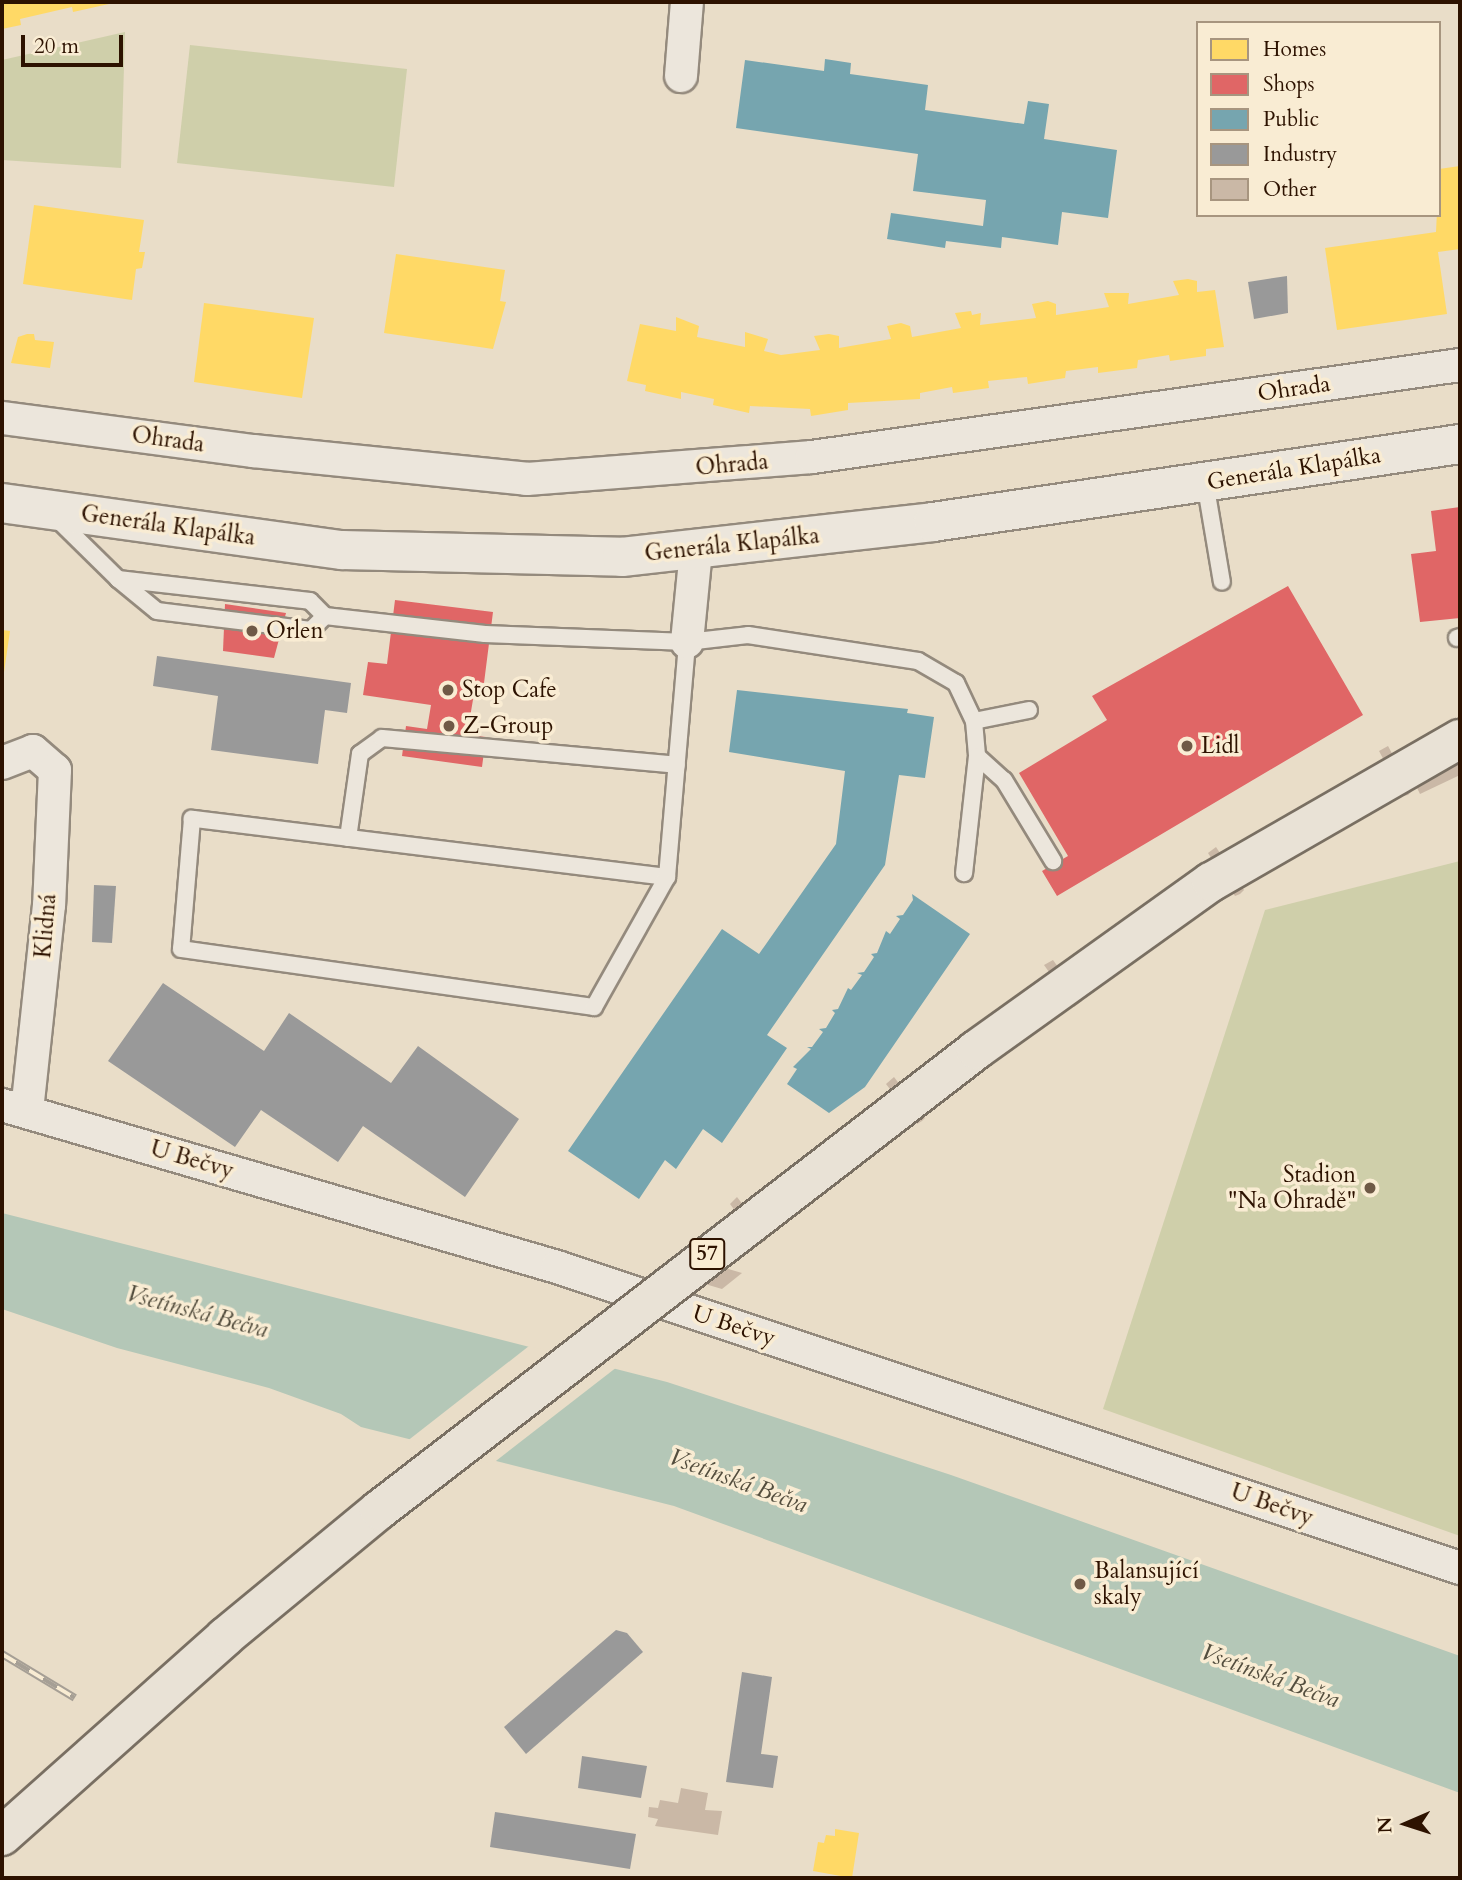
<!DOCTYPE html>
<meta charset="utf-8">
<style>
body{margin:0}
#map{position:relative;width:1462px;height:1880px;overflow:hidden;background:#e9ddc8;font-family:Cardo,serif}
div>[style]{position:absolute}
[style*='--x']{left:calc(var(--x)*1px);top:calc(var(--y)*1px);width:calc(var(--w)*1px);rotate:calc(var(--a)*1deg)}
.green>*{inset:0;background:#cfcfaa}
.water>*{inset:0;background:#b4c7b7}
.pier>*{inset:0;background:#e9ddc8}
.homes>*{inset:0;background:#ffd966}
.shops>*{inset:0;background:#e06666}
.public>*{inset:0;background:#76a5af}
.industry>*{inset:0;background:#999}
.building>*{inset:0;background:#cab8a6}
.roads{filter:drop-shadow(2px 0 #948a7d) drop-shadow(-2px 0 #948a7d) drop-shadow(0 2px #948a7d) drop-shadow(0 -2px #948a7d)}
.lane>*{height:16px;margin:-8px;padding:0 8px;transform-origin:8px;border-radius:8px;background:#ece6dc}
.street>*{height:32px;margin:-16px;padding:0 16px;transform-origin:16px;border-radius:16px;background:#ece6dc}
.secondary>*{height:38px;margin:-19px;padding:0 19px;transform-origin:19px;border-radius:19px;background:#ece6dc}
.rail>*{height:8px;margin-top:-4px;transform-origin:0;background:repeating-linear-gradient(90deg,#f9ecd3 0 16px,#a69f95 0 32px);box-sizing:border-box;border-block:2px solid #a69f95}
.bridges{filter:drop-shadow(2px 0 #796f62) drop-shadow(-2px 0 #796f62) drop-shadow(0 2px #796f62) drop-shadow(0 -2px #796f62)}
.primary-bridge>*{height:38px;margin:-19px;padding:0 19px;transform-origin:19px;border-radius:19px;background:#e9e2d6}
.dots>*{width:19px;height:19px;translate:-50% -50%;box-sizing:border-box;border:4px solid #f9ecd3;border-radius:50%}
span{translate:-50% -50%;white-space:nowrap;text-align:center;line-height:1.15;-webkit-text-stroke:7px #f9ecd3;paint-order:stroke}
.shield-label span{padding:2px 5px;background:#f9ecd3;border:2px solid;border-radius:5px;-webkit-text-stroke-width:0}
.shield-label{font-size:21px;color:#2d1200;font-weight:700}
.street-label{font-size:23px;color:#2d1200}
.poi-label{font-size:23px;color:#2d1200}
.left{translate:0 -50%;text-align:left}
.right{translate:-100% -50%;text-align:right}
.water-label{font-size:24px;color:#544e3e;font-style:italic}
.frame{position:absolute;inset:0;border:4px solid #2d1200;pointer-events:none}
.legend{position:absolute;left:1196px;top:21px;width:245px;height:196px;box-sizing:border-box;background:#f9ecd3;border:2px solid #a7957f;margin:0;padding:9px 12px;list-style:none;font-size:21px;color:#2d1200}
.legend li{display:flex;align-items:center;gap:14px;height:35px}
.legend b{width:35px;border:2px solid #a7957f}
.north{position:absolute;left:1371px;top:1789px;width:70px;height:70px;-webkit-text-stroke:5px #f9ecd3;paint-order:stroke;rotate:267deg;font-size:19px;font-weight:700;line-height:28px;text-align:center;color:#2d1200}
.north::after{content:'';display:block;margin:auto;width:24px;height:32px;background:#2d1200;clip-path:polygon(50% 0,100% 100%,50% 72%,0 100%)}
.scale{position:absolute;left:21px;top:35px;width:102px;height:32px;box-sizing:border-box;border:4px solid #2d1200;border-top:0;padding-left:9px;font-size:21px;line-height:24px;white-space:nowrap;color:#2d1200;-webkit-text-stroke:5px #f9ecd3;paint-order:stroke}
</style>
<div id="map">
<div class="green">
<div style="clip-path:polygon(125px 32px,121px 168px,2px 160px,2px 60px)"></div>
<div style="clip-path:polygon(190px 45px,407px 69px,394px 187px,177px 163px)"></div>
<div style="clip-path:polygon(1460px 861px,1460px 1536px,1103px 1409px,1265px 910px)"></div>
</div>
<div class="water">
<div style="clip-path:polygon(2px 1213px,667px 1382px,951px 1475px,1460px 1656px,1460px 1793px,674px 1506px,361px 1427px,341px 1414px,269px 1388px,117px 1348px,2px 1309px)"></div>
</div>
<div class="pier">
<div style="clip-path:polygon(529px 1346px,617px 1367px,492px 1464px,406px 1442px)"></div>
</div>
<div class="homes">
<div style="clip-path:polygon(2px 2px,109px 2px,109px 4px,73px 12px,72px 7px,20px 19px,21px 25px,2px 29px)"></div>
<div style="clip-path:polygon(1460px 166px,1460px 249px,1438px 252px,1447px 314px,1337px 330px,1325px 248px,1436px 232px,1439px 169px)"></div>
<div style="clip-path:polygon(34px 205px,144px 220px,139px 252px,145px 252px,142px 268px,136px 269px,132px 300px,23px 284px)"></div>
<div style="clip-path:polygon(396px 254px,505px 270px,500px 301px,506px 302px,493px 349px,384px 333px)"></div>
<div style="clip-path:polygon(1188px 279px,1197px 281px,1197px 292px,1215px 290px,1224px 347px,1206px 349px,1206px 356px,1170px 361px,1169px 355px,1138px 360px,1137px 368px,1098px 373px,1098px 367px,1066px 371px,1065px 378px,1028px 384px,1027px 377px,1007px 379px,988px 381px,989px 388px,953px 393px,952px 387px,920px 393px,920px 399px,848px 403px,848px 410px,811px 416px,810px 409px,750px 406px,749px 413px,713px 405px,714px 399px,681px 392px,681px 399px,645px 391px,646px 385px,627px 381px,640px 324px,676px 331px,676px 317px,699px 326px,697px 337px,745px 347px,745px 332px,768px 339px,764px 351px,781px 355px,820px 350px,814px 336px,829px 334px,839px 336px,839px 348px,891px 339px,887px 326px,901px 323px,910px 326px,912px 337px,961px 328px,955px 313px,971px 311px,972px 315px,981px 313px,980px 325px,1036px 318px,1032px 304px,1048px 301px,1056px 304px,1056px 315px,1109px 307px,1104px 293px,1129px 293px,1128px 304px,1179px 295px,1173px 281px)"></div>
<div style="clip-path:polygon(204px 303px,314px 318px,302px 398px,194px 382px)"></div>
<div style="clip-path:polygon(27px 334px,34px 334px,35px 340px,54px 342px,50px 368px,11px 363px,18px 337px)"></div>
<div style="clip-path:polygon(2px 630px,10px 631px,3px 679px,2px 679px)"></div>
<div style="clip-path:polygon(835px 1829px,859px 1833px,852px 1878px,813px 1871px,818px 1842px,824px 1843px,826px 1835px,835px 1836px)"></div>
</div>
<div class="shops">
<div style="clip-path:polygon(1460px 507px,1460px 618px,1420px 622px,1411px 554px,1436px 551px,1431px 511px)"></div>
<div style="clip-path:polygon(1288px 586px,1363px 715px,1057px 896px,1042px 871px,1068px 856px,1019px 773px,1107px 720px,1092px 696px)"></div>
<div style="clip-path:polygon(395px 600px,493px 612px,484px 683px,476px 682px,467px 735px,486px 737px,482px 767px,402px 756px,406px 726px,427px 729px,431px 705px,363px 695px,368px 662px,387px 664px)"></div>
<div style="clip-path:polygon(225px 604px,286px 613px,274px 658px,223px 651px)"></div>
</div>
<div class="public">
<div style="clip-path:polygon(825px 59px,851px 63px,850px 74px,928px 85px,925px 110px,1024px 124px,1028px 101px,1049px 104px,1044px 139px,1117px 150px,1108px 218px,1062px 212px,1058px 245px,1002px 237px,1001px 248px,946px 241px,945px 248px,887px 239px,891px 213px,983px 226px,986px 200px,913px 191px,918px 154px,736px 128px,745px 60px,824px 71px)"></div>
<div style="clip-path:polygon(737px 690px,908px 709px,907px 713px,934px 717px,925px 778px,899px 775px,885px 865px,767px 1035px,787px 1048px,722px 1143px,703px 1129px,676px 1169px,665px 1160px,639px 1199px,568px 1151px,722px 929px,759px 954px,836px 844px,845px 771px,729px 752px)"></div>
<div style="clip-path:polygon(912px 894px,970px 934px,865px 1087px,829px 1113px,787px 1084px,797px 1069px,793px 1067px,811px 1049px,807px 1047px,812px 1047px,823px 1032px,819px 1029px,826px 1028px,835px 1013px,832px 1010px,838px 1009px,848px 988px,851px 990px,862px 975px,857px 973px,864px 972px,874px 957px,871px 954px,877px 953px,886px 931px,890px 934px,900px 919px,896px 916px,903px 915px,913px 900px)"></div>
</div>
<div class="industry">
<div style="clip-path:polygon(1287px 276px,1288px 313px,1254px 319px,1248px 282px)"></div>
<div style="clip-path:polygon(157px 656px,351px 683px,347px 713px,325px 710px,318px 764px,211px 750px,218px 696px,153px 686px)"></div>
<div style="clip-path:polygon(94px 885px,116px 886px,112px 943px,92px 942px)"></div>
<div style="clip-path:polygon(163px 983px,264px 1051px,289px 1013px,391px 1083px,418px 1046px,519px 1119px,465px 1197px,363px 1126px,338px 1162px,261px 1110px,235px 1147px,108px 1061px)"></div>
<div style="clip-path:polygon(616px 1630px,627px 1633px,643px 1652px,526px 1754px,504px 1727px)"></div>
<div style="clip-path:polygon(742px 1672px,772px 1677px,761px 1754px,778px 1756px,773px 1788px,726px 1782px)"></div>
<div style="clip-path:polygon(582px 1756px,647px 1766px,641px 1798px,578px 1788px)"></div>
<div style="clip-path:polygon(495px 1812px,636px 1834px,630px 1869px,490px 1847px)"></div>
</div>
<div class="building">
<div style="clip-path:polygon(1460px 744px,1460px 775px,1420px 794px,1408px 769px)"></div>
<div style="clip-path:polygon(1388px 746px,1412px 791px,1408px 795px,1403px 796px,1379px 751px)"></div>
<div style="clip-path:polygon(1216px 847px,1244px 890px,1240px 894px,1235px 896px,1208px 853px)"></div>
<div style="clip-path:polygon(1053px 960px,1082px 1001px,1074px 1007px,1044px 965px)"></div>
<div style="clip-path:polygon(894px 1077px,925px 1118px,922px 1121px,917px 1124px,886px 1084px)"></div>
<div style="clip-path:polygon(737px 1197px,768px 1237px,765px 1241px,760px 1244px,730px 1204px)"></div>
<div style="clip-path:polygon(684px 1256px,742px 1273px,722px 1289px,678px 1276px)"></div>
<div style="clip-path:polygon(681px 1788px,708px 1793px,705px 1810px,722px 1811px,718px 1835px,655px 1826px,658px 1819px,648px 1817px,649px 1807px,658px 1808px,660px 1800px,678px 1803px)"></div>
</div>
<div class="roads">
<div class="lane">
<div style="--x:1205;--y:482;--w:101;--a:80.4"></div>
<div style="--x:56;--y:518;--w:87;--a:44.5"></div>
<div style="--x:118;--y:579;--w:193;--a:6.5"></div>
<div style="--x:310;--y:601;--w:21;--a:45"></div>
<div style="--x:325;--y:616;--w:161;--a:6.4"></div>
<div style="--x:485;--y:634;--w:202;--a:2.3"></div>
<div style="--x:687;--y:642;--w:61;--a:-6.5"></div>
<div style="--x:748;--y:635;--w:172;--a:8.7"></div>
<div style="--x:918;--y:661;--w:44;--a:30.1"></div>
<div style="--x:956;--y:683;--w:42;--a:64.7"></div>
<div style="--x:974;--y:721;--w:35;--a:85"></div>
<div style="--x:977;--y:756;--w:118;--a:96.3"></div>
<div style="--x:118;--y:579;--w:50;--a:39.4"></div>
<div style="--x:157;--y:611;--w:155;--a:7"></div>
<div style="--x:311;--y:630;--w:20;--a:-45"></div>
<div style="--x:1457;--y:638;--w:3;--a:-18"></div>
<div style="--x:974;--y:721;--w:56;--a:-11.3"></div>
<div style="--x:977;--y:756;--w:36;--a:42"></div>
<div style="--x:1004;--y:780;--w:95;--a:58.8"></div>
<div style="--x:348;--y:838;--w:85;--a:-81.9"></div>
<div style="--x:360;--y:754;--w:27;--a:-36"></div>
<div style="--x:382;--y:738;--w:296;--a:5.2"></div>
<div style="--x:667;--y:877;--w:479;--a:-173"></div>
<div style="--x:192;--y:819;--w:130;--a:94.8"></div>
<div style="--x:181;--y:949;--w:417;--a:8"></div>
<div style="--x:594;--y:1007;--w:149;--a:-60.7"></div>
<div style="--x:667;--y:877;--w:236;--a:-85.1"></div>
</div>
<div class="street">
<div style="--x:681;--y:76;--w:74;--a:-85.4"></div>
<div style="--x:2;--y:418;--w:253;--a:7.5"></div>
<div style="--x:253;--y:451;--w:275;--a:5.8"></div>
<div style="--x:527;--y:479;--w:286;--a:-4.4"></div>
<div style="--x:812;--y:457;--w:654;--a:-8.08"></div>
<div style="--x:687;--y:642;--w:92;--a:-84.4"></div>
<div style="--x:2;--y:763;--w:33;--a:-21"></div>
<div style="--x:33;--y:751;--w:29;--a:41"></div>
<div style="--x:55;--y:770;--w:135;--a:92.5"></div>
<div style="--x:49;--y:905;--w:207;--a:96.1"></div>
<div style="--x:2;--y:1105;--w:578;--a:16.27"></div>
<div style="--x:557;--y:1267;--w:952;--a:18.43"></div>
</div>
<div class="secondary">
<div style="--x:2;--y:503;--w:343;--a:7.9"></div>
<div style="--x:342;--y:550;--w:280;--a:1.4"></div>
<div style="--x:622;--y:557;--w:313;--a:-6.4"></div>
<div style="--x:933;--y:522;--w:533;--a:-8.42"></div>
</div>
</div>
<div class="rail">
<div style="--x:2;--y:1654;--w:85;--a:31.1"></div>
</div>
<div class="bridges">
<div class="primary-bridge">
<div style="--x:2;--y:1836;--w:299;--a:-41.7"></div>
<div style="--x:225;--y:1637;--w:200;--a:-39.5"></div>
<div style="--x:379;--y:1510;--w:754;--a:-37.61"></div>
<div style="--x:976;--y:1050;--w:289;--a:-35.6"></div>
<div style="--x:1211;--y:882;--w:287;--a:-29.9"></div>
</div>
</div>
<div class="dots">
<div style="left:252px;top:631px;background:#6f5946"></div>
<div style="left:448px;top:690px;background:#6f5946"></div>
<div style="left:449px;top:726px;background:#6f5946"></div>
<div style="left:1187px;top:746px;background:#6f5946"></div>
<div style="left:1370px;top:1188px;background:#6f5946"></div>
<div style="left:1080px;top:1584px;background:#6f5946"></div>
</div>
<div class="shield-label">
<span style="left:707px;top:1254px">57</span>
</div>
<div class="street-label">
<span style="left:1294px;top:389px;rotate:-8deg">Ohrada</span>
<span style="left:168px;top:440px;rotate:8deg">Ohrada</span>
<span style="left:732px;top:465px;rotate:-5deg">Ohrada</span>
<span style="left:1294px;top:469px;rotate:-9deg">Generála Klapálka</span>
<span style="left:168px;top:526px;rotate:8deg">Generála Klapálka</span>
<span style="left:732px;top:545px;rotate:-6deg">Generála Klapálka</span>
<span style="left:46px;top:926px;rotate:-85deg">Klidná</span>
<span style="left:192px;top:1160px;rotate:16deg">U Bečvy</span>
<span style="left:734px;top:1326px;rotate:18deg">U Bečvy</span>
<span style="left:1272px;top:1505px;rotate:19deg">U Bečvy</span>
</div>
<div class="poi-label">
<span class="left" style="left:266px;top:631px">Orlen</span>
<span class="left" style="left:462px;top:690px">Stop Cafe</span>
<span class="left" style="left:463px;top:726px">Z-Group</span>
<span class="left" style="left:1201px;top:746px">Lidl</span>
<span class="right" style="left:1356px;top:1188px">Stadion<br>"Na Ohradě"</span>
<span class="left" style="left:1094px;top:1584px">Balansující<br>skaly</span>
</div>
<div class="water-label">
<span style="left:197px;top:1312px;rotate:15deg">Vsetínská Bečva</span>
<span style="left:738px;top:1481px;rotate:20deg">Vsetínská Bečva</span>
<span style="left:1270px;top:1676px;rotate:20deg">Vsetínská Bečva</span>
</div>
<div class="frame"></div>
<ul class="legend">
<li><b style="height:19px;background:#ffd966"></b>Homes</li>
<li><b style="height:19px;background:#e06666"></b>Shops</li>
<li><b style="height:19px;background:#76a5af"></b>Public</li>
<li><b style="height:19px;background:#999"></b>Industry</li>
<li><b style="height:19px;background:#cab8a6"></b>Other</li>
</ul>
<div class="north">N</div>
<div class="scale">20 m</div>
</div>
